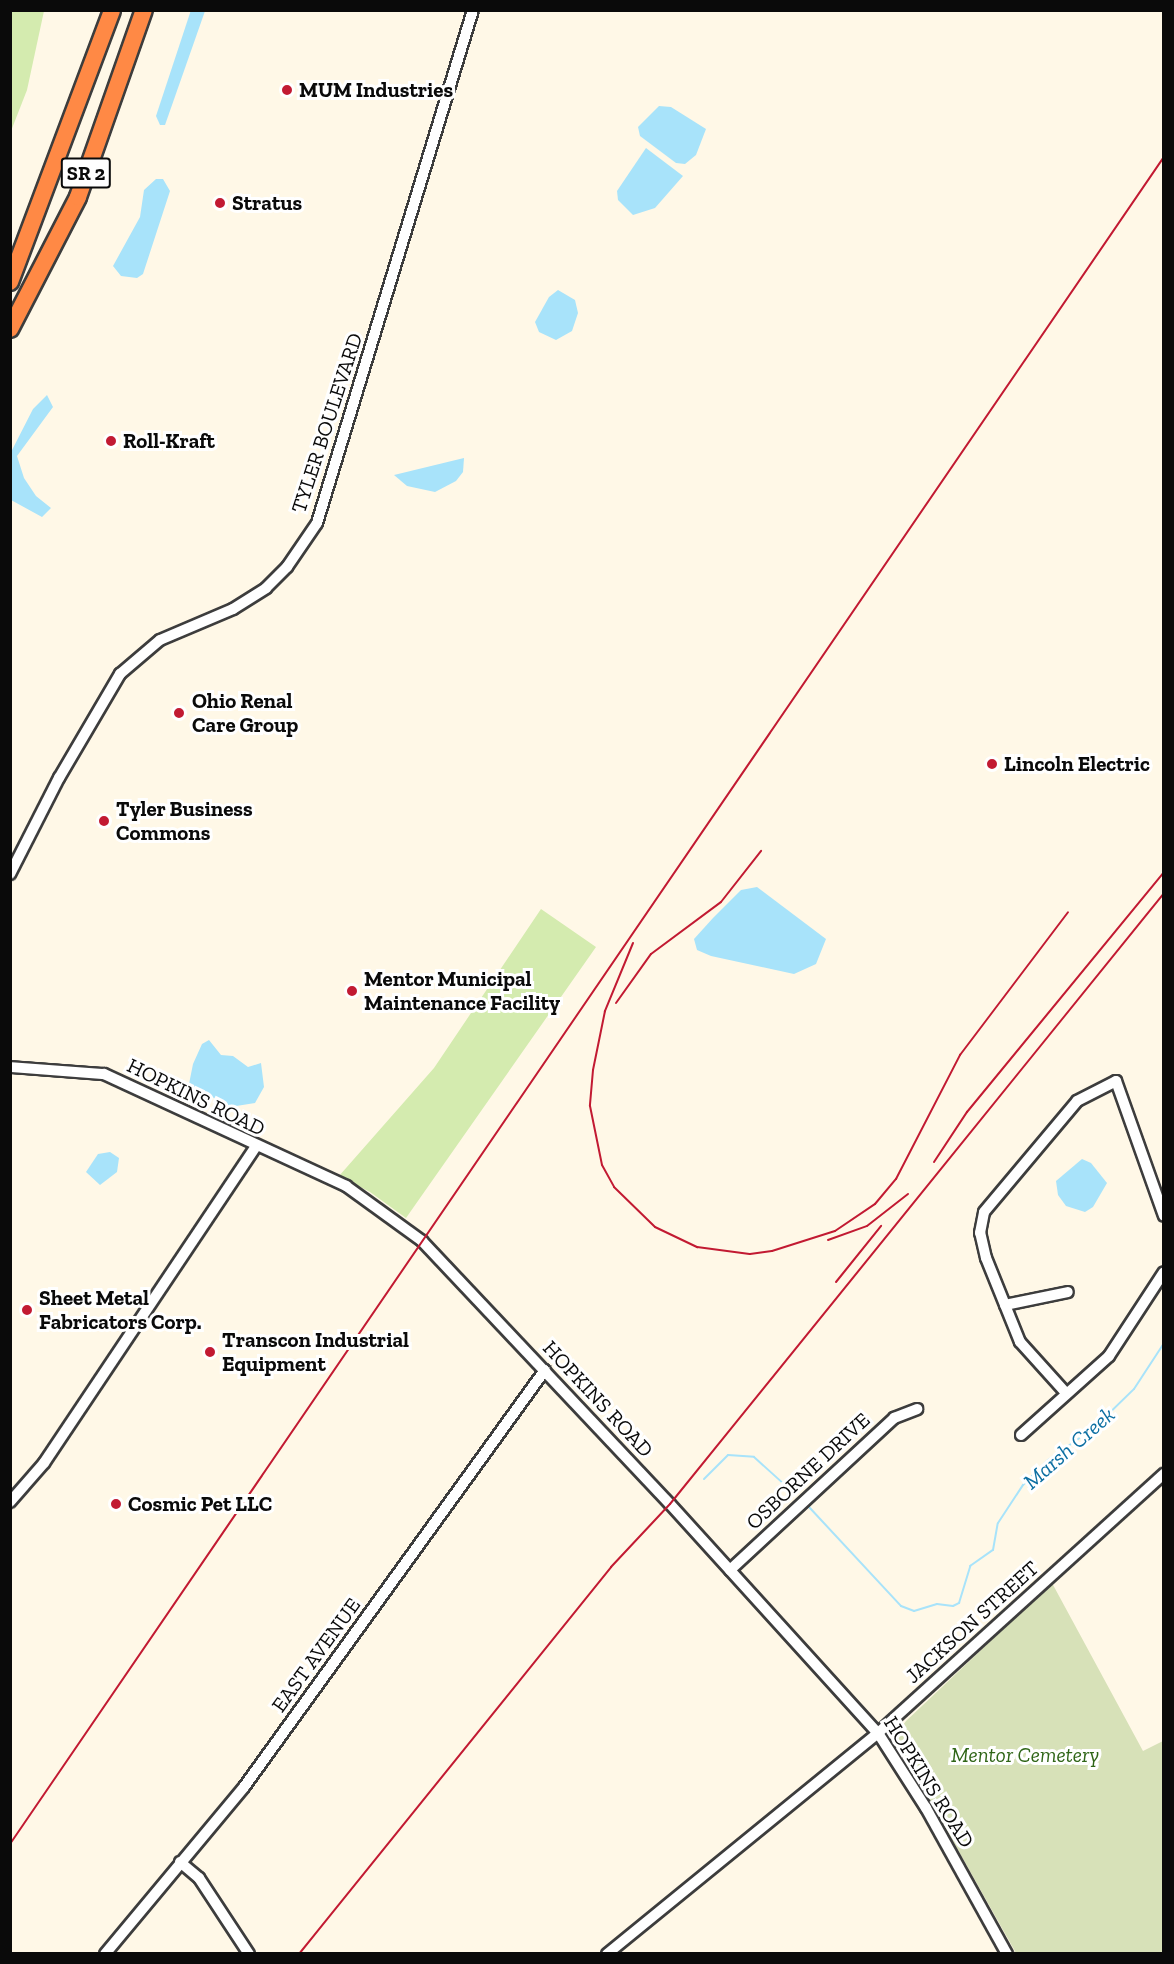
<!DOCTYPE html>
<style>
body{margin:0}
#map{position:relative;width:1174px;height:1964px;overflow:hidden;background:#fff8e7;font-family:"Zilla Slab",serif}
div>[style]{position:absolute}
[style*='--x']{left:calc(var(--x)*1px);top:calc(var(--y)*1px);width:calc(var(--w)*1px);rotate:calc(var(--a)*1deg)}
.green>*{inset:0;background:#d4ebaf}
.cemetery>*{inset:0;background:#d7e1b8}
.water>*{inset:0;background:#a8e3fa}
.stream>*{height:2px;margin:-1px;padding:0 1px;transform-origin:1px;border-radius:1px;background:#a8e3fa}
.roads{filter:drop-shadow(2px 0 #3d3d3d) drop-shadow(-2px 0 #3d3d3d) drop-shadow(0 2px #3d3d3d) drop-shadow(0 -2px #3d3d3d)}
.minor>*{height:10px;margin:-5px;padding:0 5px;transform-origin:5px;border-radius:5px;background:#fff}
.highway>*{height:16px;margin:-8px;padding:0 8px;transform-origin:8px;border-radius:8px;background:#ff8945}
.rail>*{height:2px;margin:-1px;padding:0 1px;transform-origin:1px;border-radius:1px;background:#c21a32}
.dots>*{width:16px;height:16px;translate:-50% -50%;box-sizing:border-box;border:3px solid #fff;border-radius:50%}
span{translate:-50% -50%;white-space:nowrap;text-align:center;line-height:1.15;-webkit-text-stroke:6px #fff;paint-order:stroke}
.shield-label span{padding:2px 4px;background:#fff;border:2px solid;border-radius:4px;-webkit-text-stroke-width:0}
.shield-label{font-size:20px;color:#0a0a0a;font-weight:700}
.poi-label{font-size:21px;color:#0a0a0a;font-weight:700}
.left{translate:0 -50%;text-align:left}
.street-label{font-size:21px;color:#0a0a0a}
.park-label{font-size:21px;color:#2f6517;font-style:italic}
.water-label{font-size:22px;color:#0d6fa2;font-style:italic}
.frame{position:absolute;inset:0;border:12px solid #0a0a0a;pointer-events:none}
</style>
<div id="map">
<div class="green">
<div style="clip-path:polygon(11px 10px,44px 11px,27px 90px,11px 131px)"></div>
<div style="clip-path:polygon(541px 909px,596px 947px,406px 1218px,370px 1192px,339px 1176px,434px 1068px)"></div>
</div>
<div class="cemetery">
<div style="clip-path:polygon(1052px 1583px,1143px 1751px,1163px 1741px,1163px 1953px,1016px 1953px,898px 1743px,897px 1733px,906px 1721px)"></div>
</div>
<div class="water">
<div style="clip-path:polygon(191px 10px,205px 11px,165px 125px,160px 125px,156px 116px)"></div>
<div style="clip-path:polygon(659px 106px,671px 107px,706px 129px,696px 155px,685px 164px,676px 163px,640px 136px,638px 127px)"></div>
<div style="clip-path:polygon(646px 148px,683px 176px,655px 208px,633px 215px,618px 200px,617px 191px)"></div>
<div style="clip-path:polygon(156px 179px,163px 179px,170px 191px,143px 274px,137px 278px,121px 276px,113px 266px,140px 217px,144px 190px)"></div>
<div style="clip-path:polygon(558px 290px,575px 300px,578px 313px,572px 331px,556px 340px,539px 332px,535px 322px,549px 297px)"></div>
<div style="clip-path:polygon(47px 395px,53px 407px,17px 456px,24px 478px,36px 496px,51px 508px,42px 517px,11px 500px,10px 454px,33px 409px)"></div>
<div style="clip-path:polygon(464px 458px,463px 472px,456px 481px,435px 492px,407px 486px,394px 475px)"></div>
<div style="clip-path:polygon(757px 887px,826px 939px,816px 964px,794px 974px,711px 956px,697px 950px,694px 939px,713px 918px,741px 890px)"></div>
<div style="clip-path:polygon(209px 1040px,221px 1055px,233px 1056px,248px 1067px,261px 1063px,264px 1087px,255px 1103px,230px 1107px,189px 1084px,193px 1064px,202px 1044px)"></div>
<div style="clip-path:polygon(110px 1152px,119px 1158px,117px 1172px,100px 1185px,86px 1172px,98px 1154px)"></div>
<div style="clip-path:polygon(1082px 1159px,1091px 1163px,1107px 1183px,1093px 1207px,1085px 1212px,1066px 1206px,1058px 1195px,1056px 1181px)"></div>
</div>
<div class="stream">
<div style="--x:704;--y:1479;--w:34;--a:-45"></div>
<div style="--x:728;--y:1455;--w:26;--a:4"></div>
<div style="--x:754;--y:1457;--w:55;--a:42.1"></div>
<div style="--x:809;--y:1507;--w:135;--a:47.1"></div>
<div style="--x:901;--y:1606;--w:14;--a:21"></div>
<div style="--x:914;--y:1611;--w:24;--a:-17"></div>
<div style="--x:937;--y:1604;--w:16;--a:7"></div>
<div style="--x:953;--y:1606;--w:7;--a:-27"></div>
<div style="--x:959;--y:1603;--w:39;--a:-73"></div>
<div style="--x:970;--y:1566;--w:28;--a:-35"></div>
<div style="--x:993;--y:1550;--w:27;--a:-80"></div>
<div style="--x:998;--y:1523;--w:45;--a:-56.7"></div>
<div style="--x:1023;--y:1485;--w:35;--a:-45"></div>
<div style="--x:1048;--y:1460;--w:56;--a:-34.8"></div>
<div style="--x:1094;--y:1428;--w:56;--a:-44.3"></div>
<div style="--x:1134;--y:1389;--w:55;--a:-56.9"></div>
</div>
<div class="roads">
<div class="minor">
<div style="--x:10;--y:874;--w:108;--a:-63"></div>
<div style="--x:59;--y:778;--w:121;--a:-59.6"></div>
<div style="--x:120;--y:674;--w:52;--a:-40.4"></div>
<div style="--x:160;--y:640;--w:79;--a:-23"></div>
<div style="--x:233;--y:609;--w:39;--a:-32"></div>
<div style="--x:266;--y:588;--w:30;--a:-45"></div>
<div style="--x:287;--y:567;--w:53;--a:-55.7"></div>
<div style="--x:317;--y:523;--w:536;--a:-73.09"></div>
<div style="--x:10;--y:1067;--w:94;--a:4.3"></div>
<div style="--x:104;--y:1074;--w:267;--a:24.8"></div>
<div style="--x:346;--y:1186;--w:94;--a:35.9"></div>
<div style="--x:422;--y:1241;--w:361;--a:46.7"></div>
<div style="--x:670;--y:1504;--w:309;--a:47.8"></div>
<div style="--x:878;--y:1733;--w:89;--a:57.4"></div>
<div style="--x:926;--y:1808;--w:167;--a:61"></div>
<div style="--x:1005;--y:1305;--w:64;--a:-11.7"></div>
<div style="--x:1066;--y:1393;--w:69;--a:-132"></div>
<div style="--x:1020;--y:1342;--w:91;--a:-112"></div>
<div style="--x:986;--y:1258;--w:26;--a:-103"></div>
<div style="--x:980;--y:1233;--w:21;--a:-79"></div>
<div style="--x:984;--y:1212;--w:145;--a:-50"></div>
<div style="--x:1077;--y:1101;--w:44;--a:-27.1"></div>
<div style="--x:1116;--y:1081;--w:143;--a:70.4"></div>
<div style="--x:1021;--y:1435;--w:118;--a:-41.9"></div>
<div style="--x:1109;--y:1356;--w:100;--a:-56.8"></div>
<div style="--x:10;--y:1502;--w:52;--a:-48.9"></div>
<div style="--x:44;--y:1463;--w:379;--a:-56.2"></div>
<div style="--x:730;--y:1570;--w:224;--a:-42.8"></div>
<div style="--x:894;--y:1418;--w:25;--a:-21"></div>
<div style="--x:180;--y:1862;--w:25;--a:40"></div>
<div style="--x:199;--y:1878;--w:91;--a:56.7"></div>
<div style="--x:105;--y:1954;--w:217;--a:-50.2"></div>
<div style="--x:244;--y:1787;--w:514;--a:-54.18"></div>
<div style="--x:607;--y:1954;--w:350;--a:-39.2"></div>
<div style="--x:878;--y:1733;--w:386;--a:-42.2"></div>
</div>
<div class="highway">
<div style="--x:10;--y:282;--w:290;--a:-69.4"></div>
<div style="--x:10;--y:329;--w:148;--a:-62.7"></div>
<div style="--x:78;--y:197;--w:198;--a:-70.6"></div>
</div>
</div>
<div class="rail">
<div style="--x:633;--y:943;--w:74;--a:112.4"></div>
<div style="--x:605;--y:1011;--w:60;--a:101.5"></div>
<div style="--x:593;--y:1070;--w:36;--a:95"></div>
<div style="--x:590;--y:1106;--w:60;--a:78.5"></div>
<div style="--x:602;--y:1165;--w:25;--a:61"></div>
<div style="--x:614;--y:1187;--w:57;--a:44.3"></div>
<div style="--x:655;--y:1227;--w:47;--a:25.5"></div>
<div style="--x:697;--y:1247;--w:53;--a:7.5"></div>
<div style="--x:750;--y:1254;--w:22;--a:-8"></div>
<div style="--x:772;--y:1251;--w:66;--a:-17.6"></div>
<div style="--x:835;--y:1231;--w:48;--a:-34"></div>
<div style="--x:875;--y:1204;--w:33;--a:-50"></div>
<div style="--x:896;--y:1179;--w:140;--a:-62.7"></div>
<div style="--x:960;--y:1055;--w:179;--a:-52.9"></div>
<div style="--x:616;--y:1003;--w:60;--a:-54.5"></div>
<div style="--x:651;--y:954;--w:87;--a:-36.6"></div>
<div style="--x:721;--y:902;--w:65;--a:-51.9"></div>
<div style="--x:934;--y:1162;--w:60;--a:-56.6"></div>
<div style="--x:967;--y:1112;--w:310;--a:-50.6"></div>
<div style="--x:828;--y:1240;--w:41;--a:-19.7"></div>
<div style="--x:867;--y:1226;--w:52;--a:-38"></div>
<div style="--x:836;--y:1282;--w:72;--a:-51.2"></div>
<div style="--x:10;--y:1844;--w:2044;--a:-55.63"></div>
<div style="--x:299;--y:1954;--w:497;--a:-51.1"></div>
<div style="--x:611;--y:1567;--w:86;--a:-46.9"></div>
<div style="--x:670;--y:1504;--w:786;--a:-51.04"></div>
</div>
<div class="dots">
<div style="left:287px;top:90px;background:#c21a32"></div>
<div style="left:220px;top:203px;background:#c21a32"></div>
<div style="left:111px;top:441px;background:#c21a32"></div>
<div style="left:179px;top:713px;background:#c21a32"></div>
<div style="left:992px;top:764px;background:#c21a32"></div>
<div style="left:104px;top:821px;background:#c21a32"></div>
<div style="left:352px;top:991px;background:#c21a32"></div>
<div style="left:27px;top:1310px;background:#c21a32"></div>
<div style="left:210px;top:1352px;background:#c21a32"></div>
<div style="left:116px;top:1504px;background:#c21a32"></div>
</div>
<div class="shield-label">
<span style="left:86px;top:173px">SR 2</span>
</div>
<div class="poi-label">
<span class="left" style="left:299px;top:90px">MUM Industries</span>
<span class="left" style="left:232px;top:203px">Stratus</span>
<span class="left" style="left:123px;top:441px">Roll-Kraft</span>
<span class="left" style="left:192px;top:713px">Ohio Renal<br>Care Group</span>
<span class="left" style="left:1004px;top:764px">Lincoln Electric</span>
<span class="left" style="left:116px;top:821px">Tyler Business<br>Commons</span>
<span class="left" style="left:364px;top:991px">Mentor Municipal<br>Maintenance Facility</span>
<span class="left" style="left:39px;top:1310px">Sheet Metal<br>Fabricators Corp.</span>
<span class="left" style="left:222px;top:1352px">Transcon Industrial<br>Equipment</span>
<span class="left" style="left:128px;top:1504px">Cosmic Pet LLC</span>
</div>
<div class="street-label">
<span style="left:327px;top:423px;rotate:-72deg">TYLER BOULEVARD</span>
<span style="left:196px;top:1097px;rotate:26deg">HOPKINS ROAD</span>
<span style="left:598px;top:1399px;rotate:47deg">HOPKINS ROAD</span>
<span style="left:808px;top:1471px;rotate:-43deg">OSBORNE DRIVE</span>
<span style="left:972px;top:1622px;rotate:-42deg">JACKSON STREET</span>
<span style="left:316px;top:1655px;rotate:-54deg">EAST AVENUE</span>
<span style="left:929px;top:1782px;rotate:58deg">HOPKINS ROAD</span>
</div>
<div class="park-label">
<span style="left:1025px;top:1755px">Mentor Cemetery</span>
</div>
<div class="water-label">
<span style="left:1069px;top:1448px;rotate:-41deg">Marsh Creek</span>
</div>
<div class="frame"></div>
</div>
